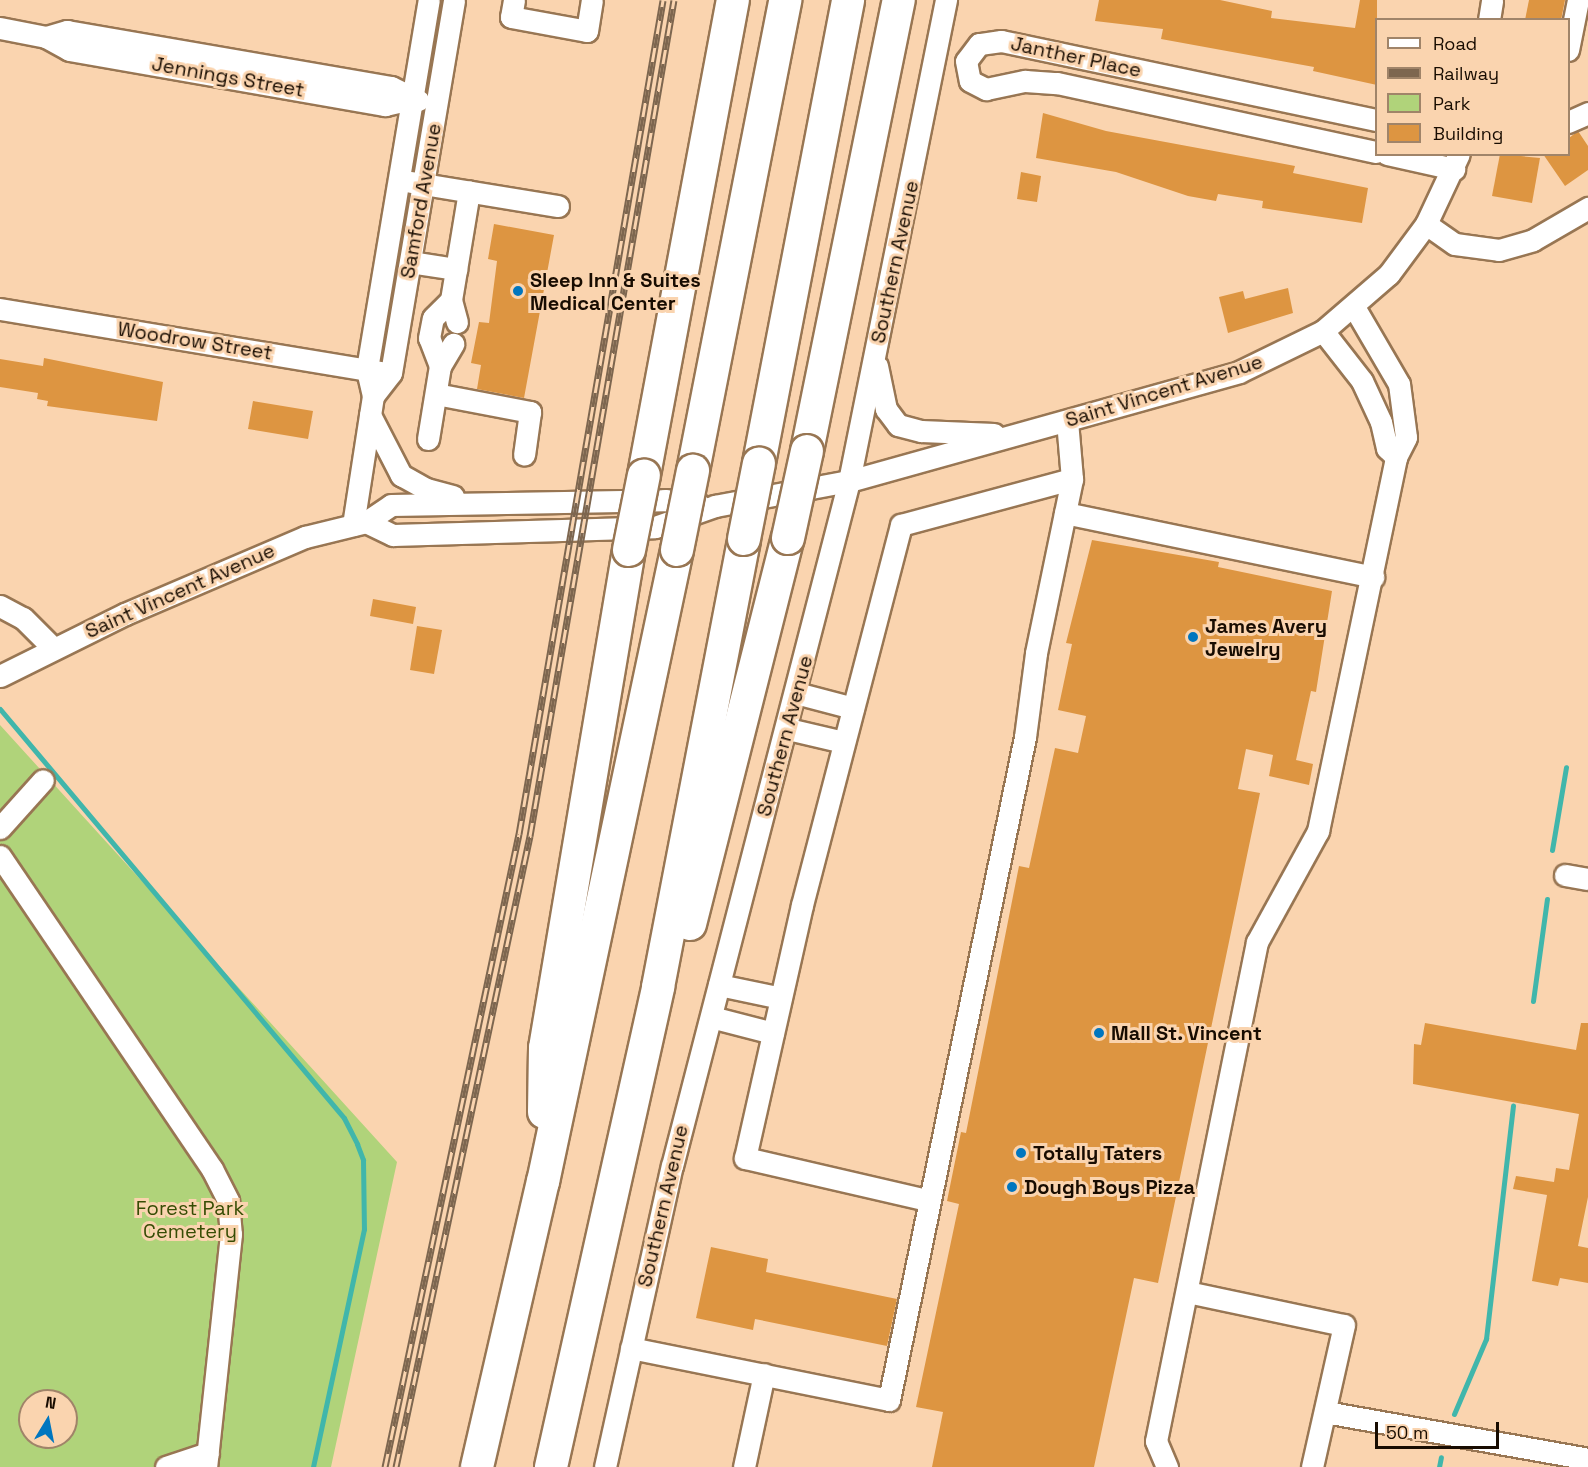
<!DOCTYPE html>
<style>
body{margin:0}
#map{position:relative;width:1588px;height:1467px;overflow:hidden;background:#fad4af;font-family:"Space Grotesk",sans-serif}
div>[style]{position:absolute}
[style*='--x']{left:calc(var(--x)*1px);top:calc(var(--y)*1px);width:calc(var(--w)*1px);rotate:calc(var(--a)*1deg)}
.green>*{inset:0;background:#b0d37a}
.stream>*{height:5px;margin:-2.5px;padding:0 2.5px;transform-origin:2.5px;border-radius:2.5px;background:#40b6ab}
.building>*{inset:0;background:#dd9541}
.roads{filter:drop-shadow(2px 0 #987653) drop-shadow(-2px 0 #987653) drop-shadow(0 2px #987653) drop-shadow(0 -2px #987653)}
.minor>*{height:21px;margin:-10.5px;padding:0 10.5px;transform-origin:10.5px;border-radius:10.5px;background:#fff}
.highway>*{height:32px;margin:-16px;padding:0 16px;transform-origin:16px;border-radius:16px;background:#fff}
.rail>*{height:7px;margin-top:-3.5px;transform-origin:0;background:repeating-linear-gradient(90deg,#fad4af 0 14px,#7d664f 0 28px);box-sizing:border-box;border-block:2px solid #7d664f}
.bridges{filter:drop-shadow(2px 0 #987653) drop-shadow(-2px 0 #987653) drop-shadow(0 2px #987653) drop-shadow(0 -2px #987653)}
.highway-bridge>*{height:32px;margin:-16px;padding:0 16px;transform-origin:16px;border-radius:16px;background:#fff}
.dots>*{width:16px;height:16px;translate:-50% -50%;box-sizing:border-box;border:3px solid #fad4af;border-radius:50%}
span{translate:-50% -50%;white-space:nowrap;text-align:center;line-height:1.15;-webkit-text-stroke:6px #fad4af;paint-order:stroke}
.street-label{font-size:20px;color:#180c01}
.poi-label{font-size:20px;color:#180c01;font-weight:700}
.left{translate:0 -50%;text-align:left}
.park-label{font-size:20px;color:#364d04}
.legend{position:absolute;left:1375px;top:18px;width:195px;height:138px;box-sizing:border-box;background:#fad4af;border:2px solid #a08469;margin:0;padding:8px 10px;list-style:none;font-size:18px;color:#180c01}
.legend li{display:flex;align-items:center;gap:12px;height:30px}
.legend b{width:30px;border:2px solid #a08469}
.north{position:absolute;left:18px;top:1389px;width:60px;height:60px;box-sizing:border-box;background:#fad4af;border:2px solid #a08469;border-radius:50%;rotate:10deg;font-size:16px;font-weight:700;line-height:24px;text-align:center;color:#180c01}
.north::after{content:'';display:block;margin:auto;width:21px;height:27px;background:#0076bf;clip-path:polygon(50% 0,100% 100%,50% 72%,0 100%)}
.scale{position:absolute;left:1375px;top:1422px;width:124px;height:27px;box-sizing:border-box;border:3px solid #180c01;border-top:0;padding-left:8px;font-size:18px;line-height:21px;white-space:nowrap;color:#180c01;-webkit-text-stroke:4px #fad4af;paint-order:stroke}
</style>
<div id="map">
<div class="green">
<div style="clip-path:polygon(evenodd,0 725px,397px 1162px,331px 1467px,0 1467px,0 725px,30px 1401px,66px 1401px,66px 1437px,30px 1437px,30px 1401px)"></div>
</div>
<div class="stream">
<div style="--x:0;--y:709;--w:534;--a:49.93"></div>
<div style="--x:344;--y:1118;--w:29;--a:63"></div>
<div style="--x:357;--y:1144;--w:17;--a:69"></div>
<div style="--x:363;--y:1160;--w:69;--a:89.2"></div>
<div style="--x:364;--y:1229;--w:243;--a:102.1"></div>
<div style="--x:1552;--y:850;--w:84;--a:-80.4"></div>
<div style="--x:1533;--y:1001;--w:103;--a:-82.2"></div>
<div style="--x:1454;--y:1414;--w:82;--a:-66.9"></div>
<div style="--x:1486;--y:1339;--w:235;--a:-83.4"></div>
<div style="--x:1439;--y:1467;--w:10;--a:-79"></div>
</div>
<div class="building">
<div style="clip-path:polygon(1099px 0,1220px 0,1272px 11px,1271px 18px,1355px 28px,1360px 0,1377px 0,1377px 85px,1313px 71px,1314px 67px,1161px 39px,1163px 29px,1095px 21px)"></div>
<div style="clip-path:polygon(1529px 0,1565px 0,1561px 20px,1525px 20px)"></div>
<div style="clip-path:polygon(1043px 113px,1106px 131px,1295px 166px,1293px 173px,1368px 188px,1362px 223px,1262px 208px,1263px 201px,1218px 194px,1216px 201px,1188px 196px,1116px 172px,1036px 158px)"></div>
<div style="clip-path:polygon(1578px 131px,1588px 146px,1588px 170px,1565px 186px,1543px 154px,1569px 154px,1569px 138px)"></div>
<div style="clip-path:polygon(1500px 154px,1540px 158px,1532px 203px,1492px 196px)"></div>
<div style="clip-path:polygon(1021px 172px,1041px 176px,1037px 202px,1017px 199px)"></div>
<div style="clip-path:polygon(494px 224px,554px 235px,524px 398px,477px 389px,481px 365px,471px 363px,479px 322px,489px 323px,497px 261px,488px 259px)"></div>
<div style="clip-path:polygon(1288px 288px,1293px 313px,1228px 333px,1219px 297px,1243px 291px,1245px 299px)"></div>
<div style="clip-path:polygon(44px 358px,163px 382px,157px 421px,47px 406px,48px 401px,37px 399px,38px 393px,0 387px,0 359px,43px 366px)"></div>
<div style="clip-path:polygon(253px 401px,313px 411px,308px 439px,248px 429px)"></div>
<div style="clip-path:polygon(1092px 540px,1219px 562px,1218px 567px,1332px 591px,1316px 692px,1311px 691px,1296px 760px,1313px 764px,1309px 785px,1269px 776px,1273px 755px,1246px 749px,1238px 789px,1260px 793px,1158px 1283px,1134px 1278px,1094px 1467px,932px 1467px,943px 1412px,916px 1407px,959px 1204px,947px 1201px,961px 1132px,966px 1133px,1019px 866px,1029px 868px,1055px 748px,1078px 753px,1086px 716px,1058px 710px,1072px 644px,1066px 643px)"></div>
<div style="clip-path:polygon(373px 599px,416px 607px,413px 624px,370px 616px)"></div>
<div style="clip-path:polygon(417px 626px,442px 630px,434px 674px,410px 670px)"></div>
<div style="clip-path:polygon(1425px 1023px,1576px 1050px,1581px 1023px,1588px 1023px,1588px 1197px,1578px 1246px,1588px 1248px,1588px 1283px,1560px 1278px,1558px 1286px,1532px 1281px,1547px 1195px,1513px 1189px,1516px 1176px,1554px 1182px,1556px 1168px,1569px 1170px,1579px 1114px,1413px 1084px,1414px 1044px,1421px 1045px)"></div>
<div style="clip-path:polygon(711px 1247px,768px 1259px,766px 1272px,897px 1299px,887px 1346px,755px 1319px,753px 1330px,696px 1318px)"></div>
</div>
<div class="roads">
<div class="minor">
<div style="--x:514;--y:0;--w:17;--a:100"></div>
<div style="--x:511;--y:17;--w:77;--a:10.4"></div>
<div style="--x:587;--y:31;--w:31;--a:-81"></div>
<div style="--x:1489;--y:20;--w:20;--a:-81"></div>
<div style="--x:0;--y:28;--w:47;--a:11.1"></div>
<div style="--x:46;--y:37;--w:26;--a:29"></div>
<div style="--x:69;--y:50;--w:321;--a:9.9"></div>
<div style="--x:385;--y:105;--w:28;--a:-13"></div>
<div style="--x:46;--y:37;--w:22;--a:-16"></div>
<div style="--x:67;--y:31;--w:329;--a:9.8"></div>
<div style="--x:391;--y:87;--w:30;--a:26"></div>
<div style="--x:1568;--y:50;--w:51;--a:-78.7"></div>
<div style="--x:1376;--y:120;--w:383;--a:-168.1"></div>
<div style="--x:1001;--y:41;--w:22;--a:172"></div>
<div style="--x:979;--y:44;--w:21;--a:127"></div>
<div style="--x:966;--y:61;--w:20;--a:79"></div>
<div style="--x:970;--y:81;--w:18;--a:27"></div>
<div style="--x:986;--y:89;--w:40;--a:-12"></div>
<div style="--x:1025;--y:81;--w:32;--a:4"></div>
<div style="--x:1057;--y:83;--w:326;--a:12.2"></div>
<div style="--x:1568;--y:122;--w:22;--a:-24"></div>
<div style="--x:1387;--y:154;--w:69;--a:12.6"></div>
<div style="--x:411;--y:182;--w:149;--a:9.3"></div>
<div style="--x:1426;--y:224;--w:35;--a:35"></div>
<div style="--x:1455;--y:244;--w:44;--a:7.8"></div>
<div style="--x:1499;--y:250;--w:35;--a:-16"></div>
<div style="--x:1533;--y:240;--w:64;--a:-30.2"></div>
<div style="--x:410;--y:262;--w:47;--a:8.7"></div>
<div style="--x:451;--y:300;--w:23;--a:75"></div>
<div style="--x:0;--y:309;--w:386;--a:9.4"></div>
<div style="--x:1323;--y:331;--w:63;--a:52"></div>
<div style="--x:1362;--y:381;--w:45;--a:65.1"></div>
<div style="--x:1381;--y:422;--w:27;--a:77"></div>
<div style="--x:1387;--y:448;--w:13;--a:45"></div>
<div style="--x:440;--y:366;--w:26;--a:-59"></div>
<div style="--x:877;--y:366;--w:44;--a:78.2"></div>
<div style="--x:886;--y:409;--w:20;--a:53"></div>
<div style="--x:898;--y:425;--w:24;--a:15"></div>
<div style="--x:921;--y:431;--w:73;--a:2.4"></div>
<div style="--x:436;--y:394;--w:96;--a:10.8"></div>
<div style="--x:530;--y:412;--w:43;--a:97.9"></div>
<div style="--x:373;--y:396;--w:29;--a:-52"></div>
<div style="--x:391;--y:373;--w:378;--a:-80.4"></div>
<div style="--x:370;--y:415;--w:68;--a:62.7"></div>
<div style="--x:401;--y:475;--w:29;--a:29"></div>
<div style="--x:426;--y:489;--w:28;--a:15"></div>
<div style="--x:428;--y:439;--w:74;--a:-80.7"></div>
<div style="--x:440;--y:366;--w:30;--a:-111"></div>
<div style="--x:429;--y:338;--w:20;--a:-79"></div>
<div style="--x:433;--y:318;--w:25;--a:-45"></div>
<div style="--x:451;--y:300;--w:110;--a:-80.6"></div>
<div style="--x:1065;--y:513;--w:315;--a:11.7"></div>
<div style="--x:366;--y:522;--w:30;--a:26"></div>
<div style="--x:393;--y:535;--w:262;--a:-1.7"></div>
<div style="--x:655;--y:527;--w:64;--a:-19.3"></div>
<div style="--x:715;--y:506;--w:136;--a:-10.6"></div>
<div style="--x:849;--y:481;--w:405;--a:-15.6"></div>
<div style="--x:1239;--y:372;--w:93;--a:-26"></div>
<div style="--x:1323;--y:331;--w:87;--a:-40.8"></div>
<div style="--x:1389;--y:274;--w:62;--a:-53.5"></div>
<div style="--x:1426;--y:224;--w:77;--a:-64.8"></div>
<div style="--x:353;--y:525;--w:131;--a:-81.2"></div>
<div style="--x:373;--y:396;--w:28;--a:-103"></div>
<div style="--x:367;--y:369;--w:374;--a:-80.5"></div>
<div style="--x:0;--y:606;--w:26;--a:28"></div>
<div style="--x:23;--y:618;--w:41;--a:45"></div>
<div style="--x:0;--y:676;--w:140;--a:-26.4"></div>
<div style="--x:125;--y:614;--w:196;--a:-23.2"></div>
<div style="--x:305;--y:537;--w:63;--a:-13.8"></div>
<div style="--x:366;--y:522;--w:30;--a:-34"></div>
<div style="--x:391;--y:505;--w:274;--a:-1"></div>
<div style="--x:665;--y:500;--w:34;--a:7"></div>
<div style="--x:796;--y:693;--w:59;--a:14.7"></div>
<div style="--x:788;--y:729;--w:57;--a:13.1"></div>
<div style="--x:0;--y:828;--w:64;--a:-48.1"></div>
<div style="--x:0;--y:856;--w:378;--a:55.9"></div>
<div style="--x:212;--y:1169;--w:36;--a:63"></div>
<div style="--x:228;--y:1201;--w:33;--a:85"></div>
<div style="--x:231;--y:1234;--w:234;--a:96.1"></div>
<div style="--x:1565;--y:875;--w:23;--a:10"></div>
<div style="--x:719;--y:985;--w:63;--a:11.8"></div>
<div style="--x:711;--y:1017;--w:64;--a:14.5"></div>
<div style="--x:927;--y:1200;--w:187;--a:-167"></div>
<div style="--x:745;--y:1158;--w:259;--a:-77.3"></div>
<div style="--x:802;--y:905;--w:393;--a:-75.4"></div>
<div style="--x:901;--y:525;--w:177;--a:-15.1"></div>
<div style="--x:1187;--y:1292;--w:160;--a:11.9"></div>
<div style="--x:1344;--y:1325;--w:146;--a:102.7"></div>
<div style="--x:631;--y:1348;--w:263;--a:11.4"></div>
<div style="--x:889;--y:1400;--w:677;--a:-78.41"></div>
<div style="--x:1025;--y:737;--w:85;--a:-82.5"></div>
<div style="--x:1036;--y:653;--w:178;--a:-78.3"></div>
<div style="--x:1072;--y:479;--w:58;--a:-94.9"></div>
<div style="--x:1325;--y:1412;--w:267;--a:10.1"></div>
<div style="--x:166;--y:1467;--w:44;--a:-18.4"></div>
<div style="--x:605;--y:1467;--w:308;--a:-77.5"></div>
<div style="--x:672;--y:1166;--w:707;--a:-75.51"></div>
<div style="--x:849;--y:481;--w:491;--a:-78.6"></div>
<div style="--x:744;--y:1467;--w:95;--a:-77.9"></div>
<div style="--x:1167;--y:1467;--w:28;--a:-113"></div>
<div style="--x:1156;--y:1441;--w:509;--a:-78.56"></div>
<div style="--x:1257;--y:942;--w:127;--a:-61.2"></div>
<div style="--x:1318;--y:831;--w:382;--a:-78.2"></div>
<div style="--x:1396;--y:457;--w:22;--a:-63"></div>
<div style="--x:1406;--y:437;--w:53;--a:-97.5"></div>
<div style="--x:1399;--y:384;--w:89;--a:-120.3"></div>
</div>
<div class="highway">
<div style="--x:807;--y:451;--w:460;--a:-78.5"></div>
<div style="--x:759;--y:463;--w:471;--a:-79.1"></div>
<div style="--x:693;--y:471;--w:480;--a:-78.9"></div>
<div style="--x:644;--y:475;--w:483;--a:-79.4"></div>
<div style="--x:690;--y:924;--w:398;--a:-75.8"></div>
<div style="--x:544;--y:1112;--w:64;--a:-89.1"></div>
<div style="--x:545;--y:1048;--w:505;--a:-80.43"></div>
<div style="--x:477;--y:1467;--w:293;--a:-77"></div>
<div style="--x:543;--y:1182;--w:646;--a:-78.03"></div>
<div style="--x:551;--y:1467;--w:492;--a:-77.4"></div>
<div style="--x:658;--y:987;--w:456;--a:-79.1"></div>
</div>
</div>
<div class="rail">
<div style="--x:385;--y:1467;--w:647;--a:-78.05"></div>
<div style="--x:519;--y:834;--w:846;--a:-80.2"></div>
<div style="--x:396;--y:1467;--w:645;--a:-78.01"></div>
<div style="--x:530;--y:836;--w:848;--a:-80.23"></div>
</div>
<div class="bridges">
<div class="highway-bridge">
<div style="--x:788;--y:538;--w:89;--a:-77.7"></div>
<div style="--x:744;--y:539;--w:77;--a:-78.8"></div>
<div style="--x:629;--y:550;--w:76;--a:-78.7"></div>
<div style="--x:677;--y:550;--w:81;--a:-78.6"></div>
</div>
</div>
<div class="dots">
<div style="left:518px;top:291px;background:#0076bf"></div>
<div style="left:1193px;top:637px;background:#0076bf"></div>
<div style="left:1099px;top:1033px;background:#0076bf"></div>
<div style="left:1021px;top:1153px;background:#0076bf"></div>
<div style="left:1012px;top:1187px;background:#0076bf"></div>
</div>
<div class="street-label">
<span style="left:1076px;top:57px;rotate:12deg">Janther Place</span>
<span style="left:228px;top:77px;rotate:10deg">Jennings Street</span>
<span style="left:421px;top:201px;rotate:-80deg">Samford Avenue</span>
<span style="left:895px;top:262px;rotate:-78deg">Southern Avenue</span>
<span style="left:195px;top:341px;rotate:9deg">Woodrow Street</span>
<span style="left:1164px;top:391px;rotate:-17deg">Saint Vincent Avenue</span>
<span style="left:180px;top:591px;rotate:-24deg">Saint Vincent Avenue</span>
<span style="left:785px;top:736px;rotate:-75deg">Southern Avenue</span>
<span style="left:663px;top:1206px;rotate:-77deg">Southern Avenue</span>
</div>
<div class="poi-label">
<span class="left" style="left:530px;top:292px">Sleep Inn &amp; Suites<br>Medical Center</span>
<span class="left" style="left:1205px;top:638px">James Avery<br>Jewelry</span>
<span class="left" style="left:1111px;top:1033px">Mall St. Vincent</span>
<span class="left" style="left:1033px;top:1153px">Totally Taters</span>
<span class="left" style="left:1024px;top:1187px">Dough Boys Pizza</span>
</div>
<div class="park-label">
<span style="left:190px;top:1220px">Forest Park<br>Cemetery</span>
</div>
<ul class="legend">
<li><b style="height:8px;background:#fff"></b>Road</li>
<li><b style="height:8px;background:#7d664f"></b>Railway</li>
<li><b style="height:16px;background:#b0d37a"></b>Park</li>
<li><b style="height:16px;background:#dd9541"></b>Building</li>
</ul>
<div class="north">N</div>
<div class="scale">50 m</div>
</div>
